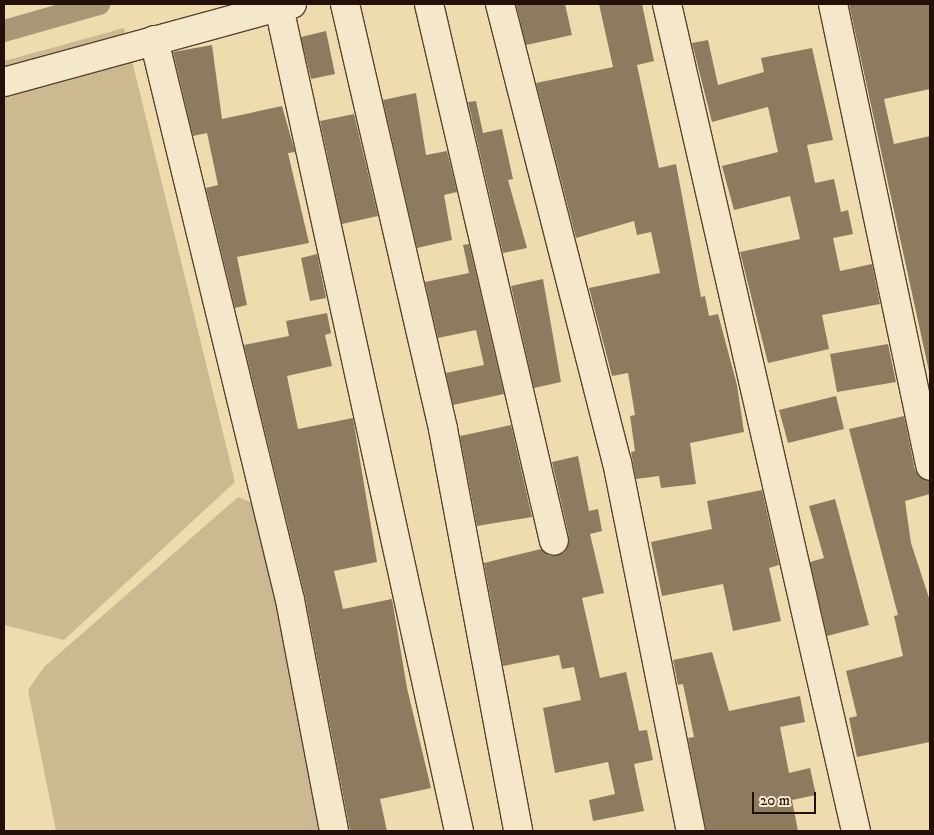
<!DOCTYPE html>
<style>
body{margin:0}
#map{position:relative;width:934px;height:835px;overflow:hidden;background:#efdcae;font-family:"IM FELL DW Pica",serif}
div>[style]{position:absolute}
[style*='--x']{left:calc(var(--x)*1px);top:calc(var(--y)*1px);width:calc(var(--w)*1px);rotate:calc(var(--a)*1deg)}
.green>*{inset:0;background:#ccb992}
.canal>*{height:22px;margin:-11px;padding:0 11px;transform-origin:11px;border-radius:11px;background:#aa9776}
.building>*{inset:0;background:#8d7b5f}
.roads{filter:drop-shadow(1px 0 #564432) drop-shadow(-1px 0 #564432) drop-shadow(0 1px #564432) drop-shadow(0 -1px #564432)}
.minor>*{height:28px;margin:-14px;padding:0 14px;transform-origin:14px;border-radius:14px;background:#f5e8ca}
span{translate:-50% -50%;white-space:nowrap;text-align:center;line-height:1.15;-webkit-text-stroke:5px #f5e8ca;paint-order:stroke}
.frame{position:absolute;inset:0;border:5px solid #231109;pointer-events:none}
.scale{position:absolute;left:752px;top:792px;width:64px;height:22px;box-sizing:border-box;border:2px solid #231109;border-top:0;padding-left:6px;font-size:15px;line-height:18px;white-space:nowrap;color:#231109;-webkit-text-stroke:4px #f5e8ca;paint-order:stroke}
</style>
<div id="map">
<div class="green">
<div style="clip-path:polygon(124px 28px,235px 482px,64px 640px,4px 625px,4px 61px)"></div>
<div style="clip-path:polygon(238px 497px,264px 508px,329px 831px,56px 831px,28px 690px,44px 667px)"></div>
</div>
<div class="canal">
<div style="--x:4;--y:31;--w:99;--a:-15.9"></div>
</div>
<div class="building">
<div style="clip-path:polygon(516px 4px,565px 4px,572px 35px,526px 45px)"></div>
<div style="clip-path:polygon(599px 4px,642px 4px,654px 61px,637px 65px,659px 168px,676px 164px,701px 297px,705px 296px,709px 316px,718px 314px,737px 385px,744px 432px,690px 443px,696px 484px,661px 488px,659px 476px,636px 479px,631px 452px,635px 451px,630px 416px,635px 415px,628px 373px,612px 376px,589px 288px,660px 273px,651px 232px,637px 235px,634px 221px,576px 238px,536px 83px,613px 67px)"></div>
<div style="clip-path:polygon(849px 4px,930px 4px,930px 89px,884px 99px,894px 144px,930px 136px,930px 376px)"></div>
<div style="clip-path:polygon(326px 31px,335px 74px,311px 79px,301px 37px)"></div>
<div style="clip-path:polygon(708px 40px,718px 85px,764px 72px,761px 58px,812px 48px,833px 140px,807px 145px,815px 183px,834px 179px,841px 212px,848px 210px,853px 234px,833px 238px,840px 271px,872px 264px,880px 304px,822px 315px,829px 349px,768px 363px,740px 252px,800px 239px,790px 196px,734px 210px,722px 166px,778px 152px,768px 107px,712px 122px,692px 43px)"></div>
<div style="clip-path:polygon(212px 45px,222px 119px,282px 106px,295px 152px,288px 153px,309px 243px,237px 257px,247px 305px,235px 308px,206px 188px,218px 185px,207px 133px,193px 136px,173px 52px)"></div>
<div style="clip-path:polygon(416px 93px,426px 155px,447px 151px,457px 192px,444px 195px,452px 240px,417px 248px,383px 100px)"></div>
<div style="clip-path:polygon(476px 101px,483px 133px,502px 129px,513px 179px,508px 180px,527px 248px,503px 253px,468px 102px)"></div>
<div style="clip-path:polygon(354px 114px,378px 216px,342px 224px,320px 121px)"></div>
<div style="clip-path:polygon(469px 244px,504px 394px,453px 405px,446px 373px,484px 365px,476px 330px,438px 338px,425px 282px,469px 273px,463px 245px)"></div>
<div style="clip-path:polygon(317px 254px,326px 298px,310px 301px,301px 258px)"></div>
<div style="clip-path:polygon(543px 279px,561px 382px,534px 388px,511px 286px)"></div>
<div style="clip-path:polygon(327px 313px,331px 333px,325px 335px,332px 366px,287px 376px,298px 429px,353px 418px,377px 562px,334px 571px,343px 609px,392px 599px,407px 688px,431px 788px,380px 799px,387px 831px,350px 831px,305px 596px,244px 345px,289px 336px,286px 321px)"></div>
<div style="clip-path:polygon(888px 344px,896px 382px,837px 392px,830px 354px)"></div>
<div style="clip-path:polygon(836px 396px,844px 429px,788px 443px,779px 410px)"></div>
<div style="clip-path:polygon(904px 416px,915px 470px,930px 481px,930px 494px,905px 501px,911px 543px,930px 601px,930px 742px,857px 757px,849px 718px,857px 716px,846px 671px,903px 656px,894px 616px,898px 615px,849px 429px)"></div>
<div style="clip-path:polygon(511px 425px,532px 517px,477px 526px,460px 436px)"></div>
<div style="clip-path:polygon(578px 456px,589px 511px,598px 509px,602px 531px,590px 534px,604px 593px,582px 598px,600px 678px,626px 672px,639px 731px,647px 730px,653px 760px,634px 764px,644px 811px,593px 821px,589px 800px,615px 794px,608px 762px,555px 773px,543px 708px,581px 700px,574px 667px,562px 669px,559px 655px,503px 666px,484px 563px,541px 549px,550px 556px,565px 552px,569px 537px,552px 462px)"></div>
<div style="clip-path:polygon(762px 490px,779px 565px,769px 568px,781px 621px,733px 631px,723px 584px,662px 596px,651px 542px,712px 529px,707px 501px)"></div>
<div style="clip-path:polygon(835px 499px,869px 625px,827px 636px,810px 562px,824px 558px,809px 506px)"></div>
<div style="clip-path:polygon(712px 652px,729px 711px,800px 696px,805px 722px,780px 727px,789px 773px,810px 768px,816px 795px,792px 800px,798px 831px,706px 831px,688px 738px,694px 737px,683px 684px,678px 685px,673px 660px)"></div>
</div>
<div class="roads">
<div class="minor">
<div style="--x:292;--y:4;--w:13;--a:167"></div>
<div style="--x:279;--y:7;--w:843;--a:77.68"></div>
<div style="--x:345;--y:4;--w:436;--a:77"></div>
<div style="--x:443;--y:429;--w:409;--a:79.4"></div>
<div style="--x:429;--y:4;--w:551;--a:76.9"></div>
<div style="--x:500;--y:4;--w:473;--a:75.7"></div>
<div style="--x:617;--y:462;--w:376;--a:78.7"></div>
<div style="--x:667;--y:4;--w:848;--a:77.13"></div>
<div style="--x:833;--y:4;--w:472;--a:78.1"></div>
<div style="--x:154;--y:40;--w:576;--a:76.35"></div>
<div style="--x:290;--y:600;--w:235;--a:79.2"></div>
<div style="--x:4;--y:82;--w:285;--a:-15.3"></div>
</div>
</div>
<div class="frame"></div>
<div class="scale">20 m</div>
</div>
